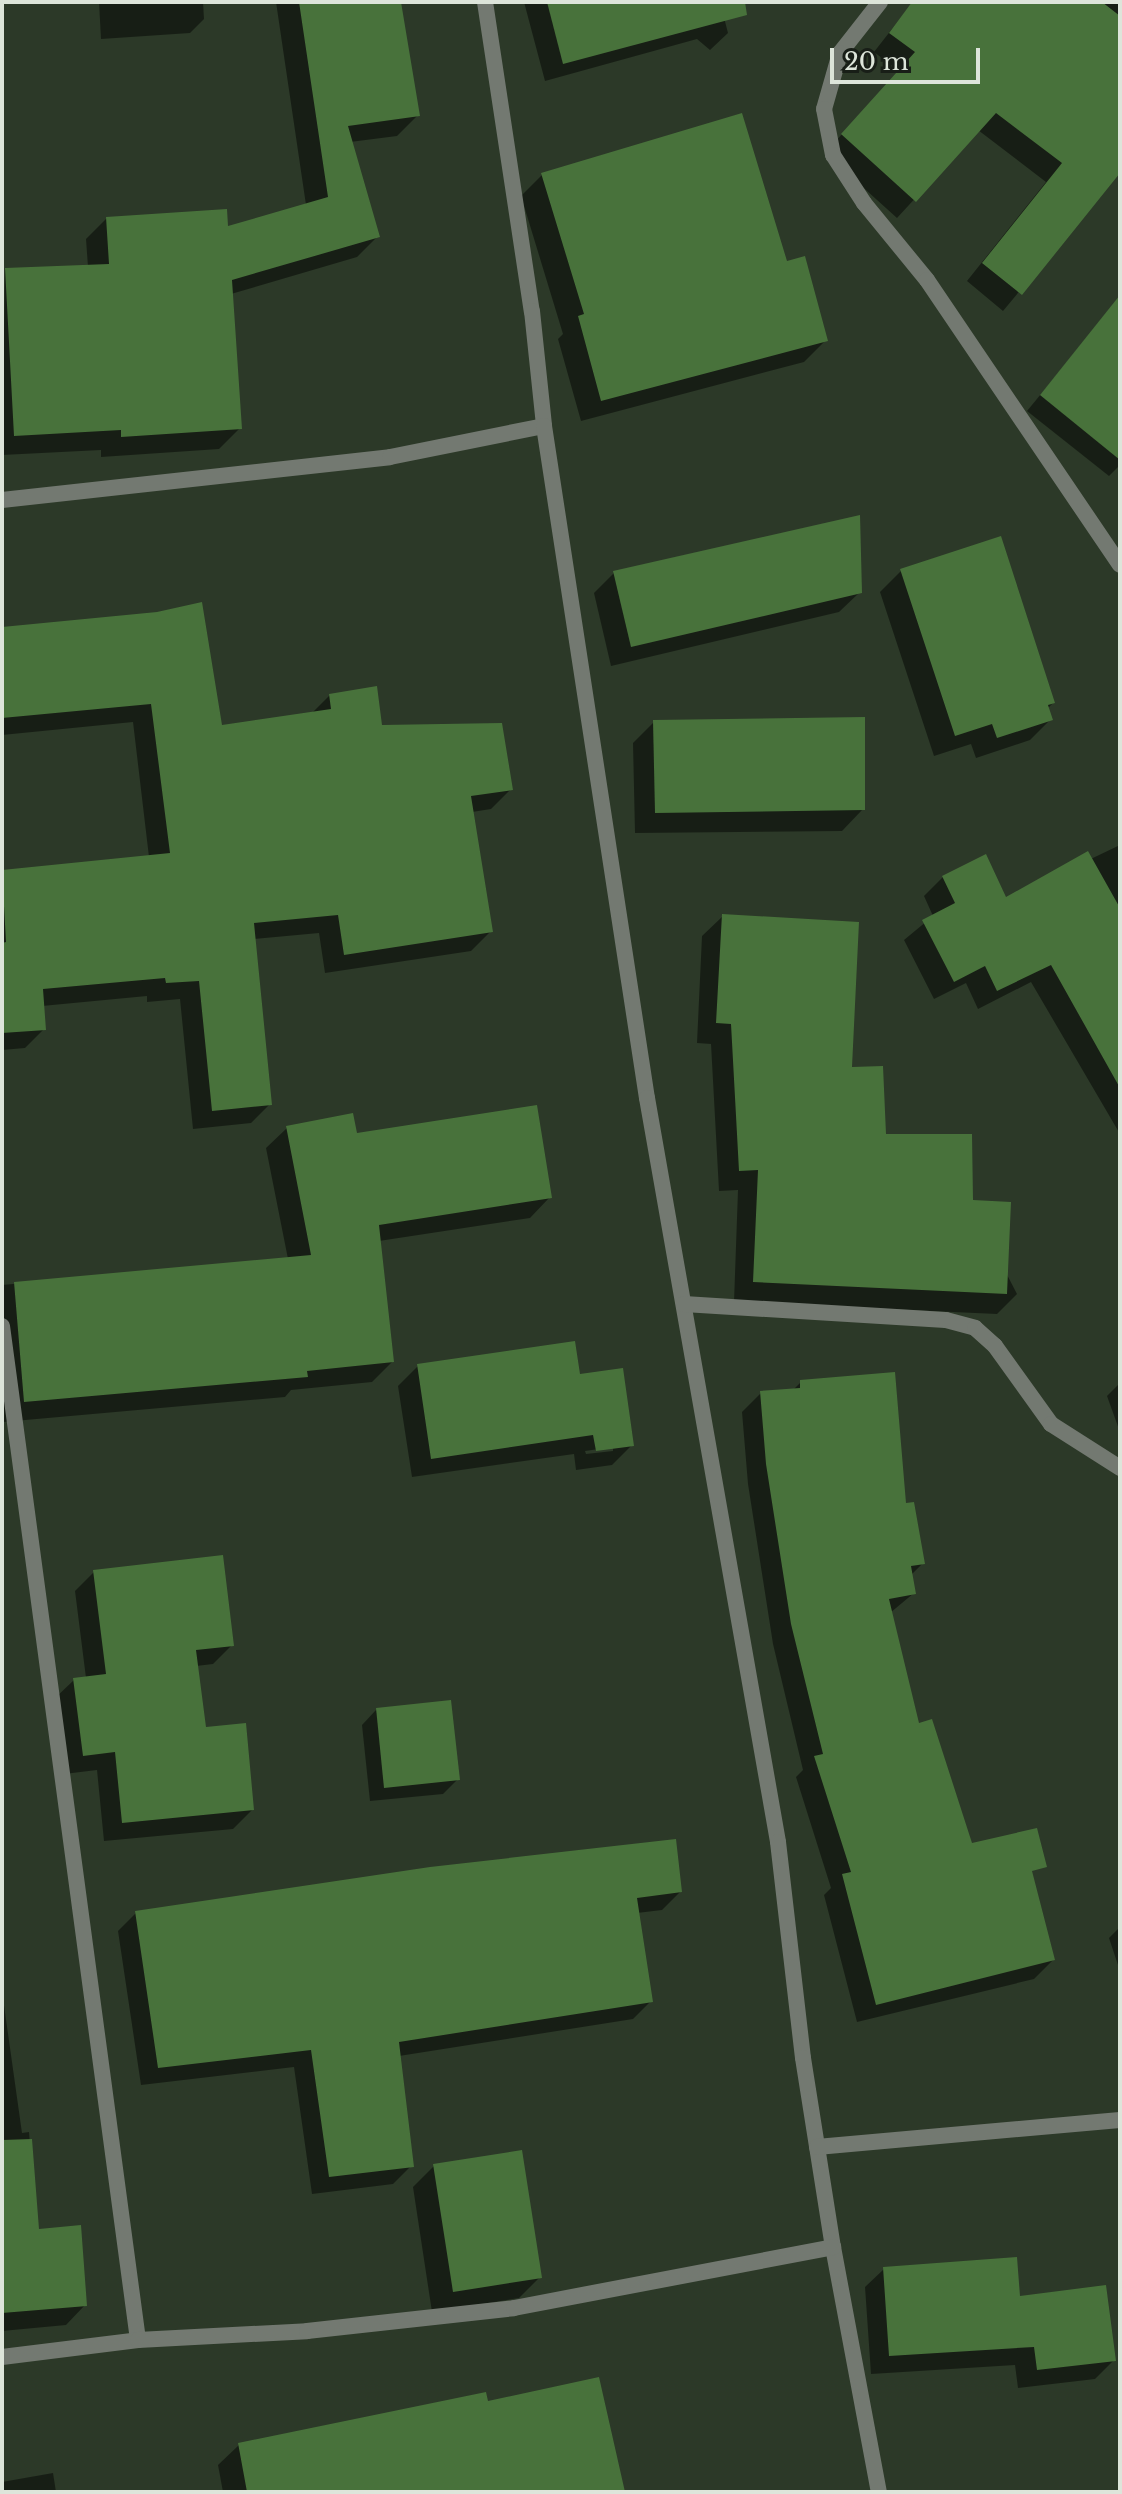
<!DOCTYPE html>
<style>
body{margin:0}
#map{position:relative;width:1122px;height:2494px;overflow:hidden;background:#2c3928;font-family:"Libre Baskerville",serif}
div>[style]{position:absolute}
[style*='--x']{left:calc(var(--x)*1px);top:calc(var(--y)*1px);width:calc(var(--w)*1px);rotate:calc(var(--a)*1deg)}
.shadow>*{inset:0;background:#0007}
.building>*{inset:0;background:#48723b}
.minor>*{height:16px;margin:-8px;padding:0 8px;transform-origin:8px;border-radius:8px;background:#737971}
span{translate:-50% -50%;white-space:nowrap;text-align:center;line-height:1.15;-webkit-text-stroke:6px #181e17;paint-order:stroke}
.frame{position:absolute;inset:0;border:4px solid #dde5da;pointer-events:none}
.scale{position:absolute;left:830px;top:48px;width:150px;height:36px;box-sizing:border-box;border:4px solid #dde5da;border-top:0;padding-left:10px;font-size:24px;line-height:28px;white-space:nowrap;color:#dde5da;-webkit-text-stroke:6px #181e17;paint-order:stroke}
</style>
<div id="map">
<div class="shadow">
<div style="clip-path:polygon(99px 2px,203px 2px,204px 19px,190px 33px,101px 39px)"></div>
<div style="clip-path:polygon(276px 2px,386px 2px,418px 115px,397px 136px,350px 142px,378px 236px,357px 257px,231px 294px,240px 428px,219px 449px,101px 457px,101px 450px,2px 455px,5px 270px,88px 267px,86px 239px,106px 219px,226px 229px,306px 205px)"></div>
<div style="clip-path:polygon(524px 2px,720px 2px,728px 33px,710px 50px,697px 39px,545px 81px)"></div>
<div style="clip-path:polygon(913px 2px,1120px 2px,1120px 170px,1003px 311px,967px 281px,1046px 182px,978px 130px,897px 218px,825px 153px,899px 71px,874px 52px)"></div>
<div style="clip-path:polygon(542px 175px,785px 263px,825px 341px,804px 362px,581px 421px,558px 339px,563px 334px,521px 196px)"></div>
<div style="clip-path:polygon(1120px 298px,1120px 465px,1109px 476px,1027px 411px)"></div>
<div style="clip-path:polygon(901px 571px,1053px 703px,1047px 709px,1051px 719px,1030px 740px,976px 758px,971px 744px,934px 756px,880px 592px)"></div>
<div style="clip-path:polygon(614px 573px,860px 592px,839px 612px,611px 666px,594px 593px)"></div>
<div style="clip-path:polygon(2px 629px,220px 727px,312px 713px,330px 695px,380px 727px,511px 789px,491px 809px,472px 812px,490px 932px,471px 951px,325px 973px,319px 933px,254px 939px,270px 1104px,251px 1123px,193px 1129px,180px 999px,147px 1002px,147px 996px,42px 1006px,44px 1029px,25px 1048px,2px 1050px,2px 872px,149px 857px,133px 722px,2px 735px)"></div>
<div style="clip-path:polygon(654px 722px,863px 809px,842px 831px,635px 833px,633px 743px)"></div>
<div style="clip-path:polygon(1120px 845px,1120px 1134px,1031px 982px,978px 1009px,966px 983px,934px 999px,904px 940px,933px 916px,924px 896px,943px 877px,1005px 900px)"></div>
<div style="clip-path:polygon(723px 916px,884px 1136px,971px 1205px,1017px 1294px,997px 1314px,734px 1302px,738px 1190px,719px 1191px,711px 1044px,697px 1043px,702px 936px)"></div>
<div style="clip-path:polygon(287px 1128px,355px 1136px,550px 1197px,530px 1218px,379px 1241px,392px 1362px,372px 1382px,291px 1390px,285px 1397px,3px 1422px,2px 1285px,288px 1259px,266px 1148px)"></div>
<div style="clip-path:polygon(evenodd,418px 1366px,579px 1377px,632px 1445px,612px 1465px,576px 1470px,574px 1454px,412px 1477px,398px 1386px,418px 1366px,613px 1447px,613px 1451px,586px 1454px,585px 1451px,613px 1447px)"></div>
<div style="clip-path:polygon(801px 1382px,904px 1505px,923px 1563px,910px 1576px,914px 1593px,890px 1613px,917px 1726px,970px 1846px,1053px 1960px,1034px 1979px,857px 2022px,824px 1895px,831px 1888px,796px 1777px,803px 1770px,773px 1644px,748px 1484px,742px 1412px,761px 1393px,792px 1391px)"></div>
<div style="clip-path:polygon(1120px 1383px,1120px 1432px,1107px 1396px)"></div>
<div style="clip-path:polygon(94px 1572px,232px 1645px,213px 1664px,196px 1666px,204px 1729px,252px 1810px,233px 1829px,104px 1841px,97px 1770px,64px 1774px,54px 1699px,74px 1680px,86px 1678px,75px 1591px)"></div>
<div style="clip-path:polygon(376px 1710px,458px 1779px,443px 1794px,370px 1801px,362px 1725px)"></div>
<div style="clip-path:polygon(680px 1892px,662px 1910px,637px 1913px,651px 2001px,633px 2019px,399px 2056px,411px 2166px,393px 2184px,312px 2194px,294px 2067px,141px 2085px,118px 1931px,136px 1913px)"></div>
<div style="clip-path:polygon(1120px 1927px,1120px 1971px,1109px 1938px)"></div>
<div style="clip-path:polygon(2px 1991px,22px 2133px,29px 2132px,37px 2231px,85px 2305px,66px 2325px,2px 2331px)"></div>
<div style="clip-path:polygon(434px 2166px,540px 2277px,519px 2298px,432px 2312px,413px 2187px)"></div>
<div style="clip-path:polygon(884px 2269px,1018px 2298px,1114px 2360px,1095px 2379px,1018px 2388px,1015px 2365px,871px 2374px,865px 2287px)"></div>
<div style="clip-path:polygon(487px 2404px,623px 2492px,223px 2492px,218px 2465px,239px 2445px)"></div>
<div style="clip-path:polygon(53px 2473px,56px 2492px,2px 2492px,2px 2482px)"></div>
</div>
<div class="building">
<div style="clip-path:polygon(299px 2px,401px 2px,420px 116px,348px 126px,380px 237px,232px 280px,242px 429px,121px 437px,121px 430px,14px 436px,5px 268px,109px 264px,106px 217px,227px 209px,228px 226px,328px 197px)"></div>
<div style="clip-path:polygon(547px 2px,745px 2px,747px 15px,563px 64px)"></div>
<div style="clip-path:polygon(912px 2px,1102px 2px,1120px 16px,1120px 173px,1022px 295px,982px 263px,1062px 163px,996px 113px,916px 202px,841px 134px,915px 52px,889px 33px)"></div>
<div style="clip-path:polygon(742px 113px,787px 261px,805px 256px,828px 341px,601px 401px,578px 316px,584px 314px,541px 173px)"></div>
<div style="clip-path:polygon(1120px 295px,1120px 460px,1040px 395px)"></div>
<div style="clip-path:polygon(860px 515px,862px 593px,631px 647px,613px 571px)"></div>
<div style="clip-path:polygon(1001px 536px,1055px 703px,1048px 705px,1053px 720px,997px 738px,992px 724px,955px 736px,900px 569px)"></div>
<div style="clip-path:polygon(202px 602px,222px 725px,331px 709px,329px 694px,377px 686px,382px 725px,502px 723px,513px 790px,471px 796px,493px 932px,344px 955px,338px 915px,254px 923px,272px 1105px,212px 1111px,199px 981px,166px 983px,165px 978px,43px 989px,46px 1030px,2px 1033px,2px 943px,6px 942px,2px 870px,170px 853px,151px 704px,2px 718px,2px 627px,157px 612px)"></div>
<div style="clip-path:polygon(865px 717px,865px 810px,655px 813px,653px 720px)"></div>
<div style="clip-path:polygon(1088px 851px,1120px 908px,1120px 1088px,1051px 965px,997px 991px,985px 966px,954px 982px,922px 920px,955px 903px,942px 876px,986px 854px,1006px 897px)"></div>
<div style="clip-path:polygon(722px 914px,859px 922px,852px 1067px,883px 1066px,886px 1134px,972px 1134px,973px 1200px,1011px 1202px,1007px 1294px,753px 1282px,758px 1170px,739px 1171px,731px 1024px,716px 1023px)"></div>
<div style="clip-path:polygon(537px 1105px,552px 1198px,379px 1225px,394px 1362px,307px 1371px,308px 1377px,24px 1402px,14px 1282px,311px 1255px,286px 1126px,353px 1113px,357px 1133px)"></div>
<div style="clip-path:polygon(575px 1341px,580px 1374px,623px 1368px,634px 1446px,596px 1451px,593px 1435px,431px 1459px,417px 1364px)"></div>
<div style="clip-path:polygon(895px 1372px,906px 1503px,914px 1502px,925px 1564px,911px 1566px,916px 1594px,889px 1599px,919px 1723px,932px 1719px,972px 1843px,1037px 1828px,1047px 1867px,1032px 1871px,1055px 1960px,876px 2005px,842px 1874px,851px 1872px,814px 1756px,823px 1754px,791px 1624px,766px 1464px,760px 1391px,800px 1388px,800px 1380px)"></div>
<div style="clip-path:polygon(223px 1555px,234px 1646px,196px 1650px,206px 1727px,246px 1723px,254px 1810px,122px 1823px,115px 1752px,83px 1756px,73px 1678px,106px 1674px,93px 1570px)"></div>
<div style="clip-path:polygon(451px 1700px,460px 1780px,384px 1788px,376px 1708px)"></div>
<div style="clip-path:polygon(676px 1839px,682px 1892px,637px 1898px,653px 2002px,399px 2042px,414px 2167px,329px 2177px,311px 2050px,158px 2068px,135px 1911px,430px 1867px)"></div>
<div style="clip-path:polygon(32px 2139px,39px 2229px,81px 2225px,87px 2306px,2px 2313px,2px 2140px)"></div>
<div style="clip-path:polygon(522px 2150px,542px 2278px,453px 2292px,433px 2164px)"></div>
<div style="clip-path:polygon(1017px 2257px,1020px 2296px,1106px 2285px,1116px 2361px,1037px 2370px,1034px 2347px,889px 2356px,883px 2267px)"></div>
<div style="clip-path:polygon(599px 2377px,625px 2492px,247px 2492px,238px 2443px,486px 2392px,488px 2401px)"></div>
</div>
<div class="minor">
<div style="--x:485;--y:2;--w:313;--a:81.4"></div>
<div style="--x:532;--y:311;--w:116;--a:84"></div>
<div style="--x:880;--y:2;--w:65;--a:128.1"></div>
<div style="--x:840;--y:53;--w:58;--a:105.9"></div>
<div style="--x:824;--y:109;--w:47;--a:78.9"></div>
<div style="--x:833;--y:155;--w:57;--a:57.1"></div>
<div style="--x:864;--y:203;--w:99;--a:50.7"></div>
<div style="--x:927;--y:280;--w:344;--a:55.9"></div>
<div style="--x:2;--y:500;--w:390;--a:-6.3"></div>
<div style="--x:390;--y:457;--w:157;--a:-11.4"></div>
<div style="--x:544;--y:426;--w:680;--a:81.29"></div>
<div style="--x:647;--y:1098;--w:755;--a:80.01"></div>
<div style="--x:778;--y:1842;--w:217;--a:83.4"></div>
<div style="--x:803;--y:2058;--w:191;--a:81"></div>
<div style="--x:833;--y:2247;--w:249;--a:79.4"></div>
<div style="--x:684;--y:1304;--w:262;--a:3.5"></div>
<div style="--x:946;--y:1320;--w:30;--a:15"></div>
<div style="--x:975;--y:1328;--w:27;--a:42"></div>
<div style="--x:995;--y:1346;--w:96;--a:54.3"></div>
<div style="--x:1051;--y:1424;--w:82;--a:32.5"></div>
<div style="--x:2;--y:1326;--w:1023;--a:82.36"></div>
<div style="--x:817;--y:2147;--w:304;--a:-5.1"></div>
<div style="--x:2;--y:2357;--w:137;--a:-7.1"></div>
<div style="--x:138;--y:2340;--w:169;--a:-3"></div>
<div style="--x:307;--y:2331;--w:208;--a:-6.3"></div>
<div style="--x:514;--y:2308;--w:325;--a:-10.8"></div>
</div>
<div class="frame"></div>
<div class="scale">20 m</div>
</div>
